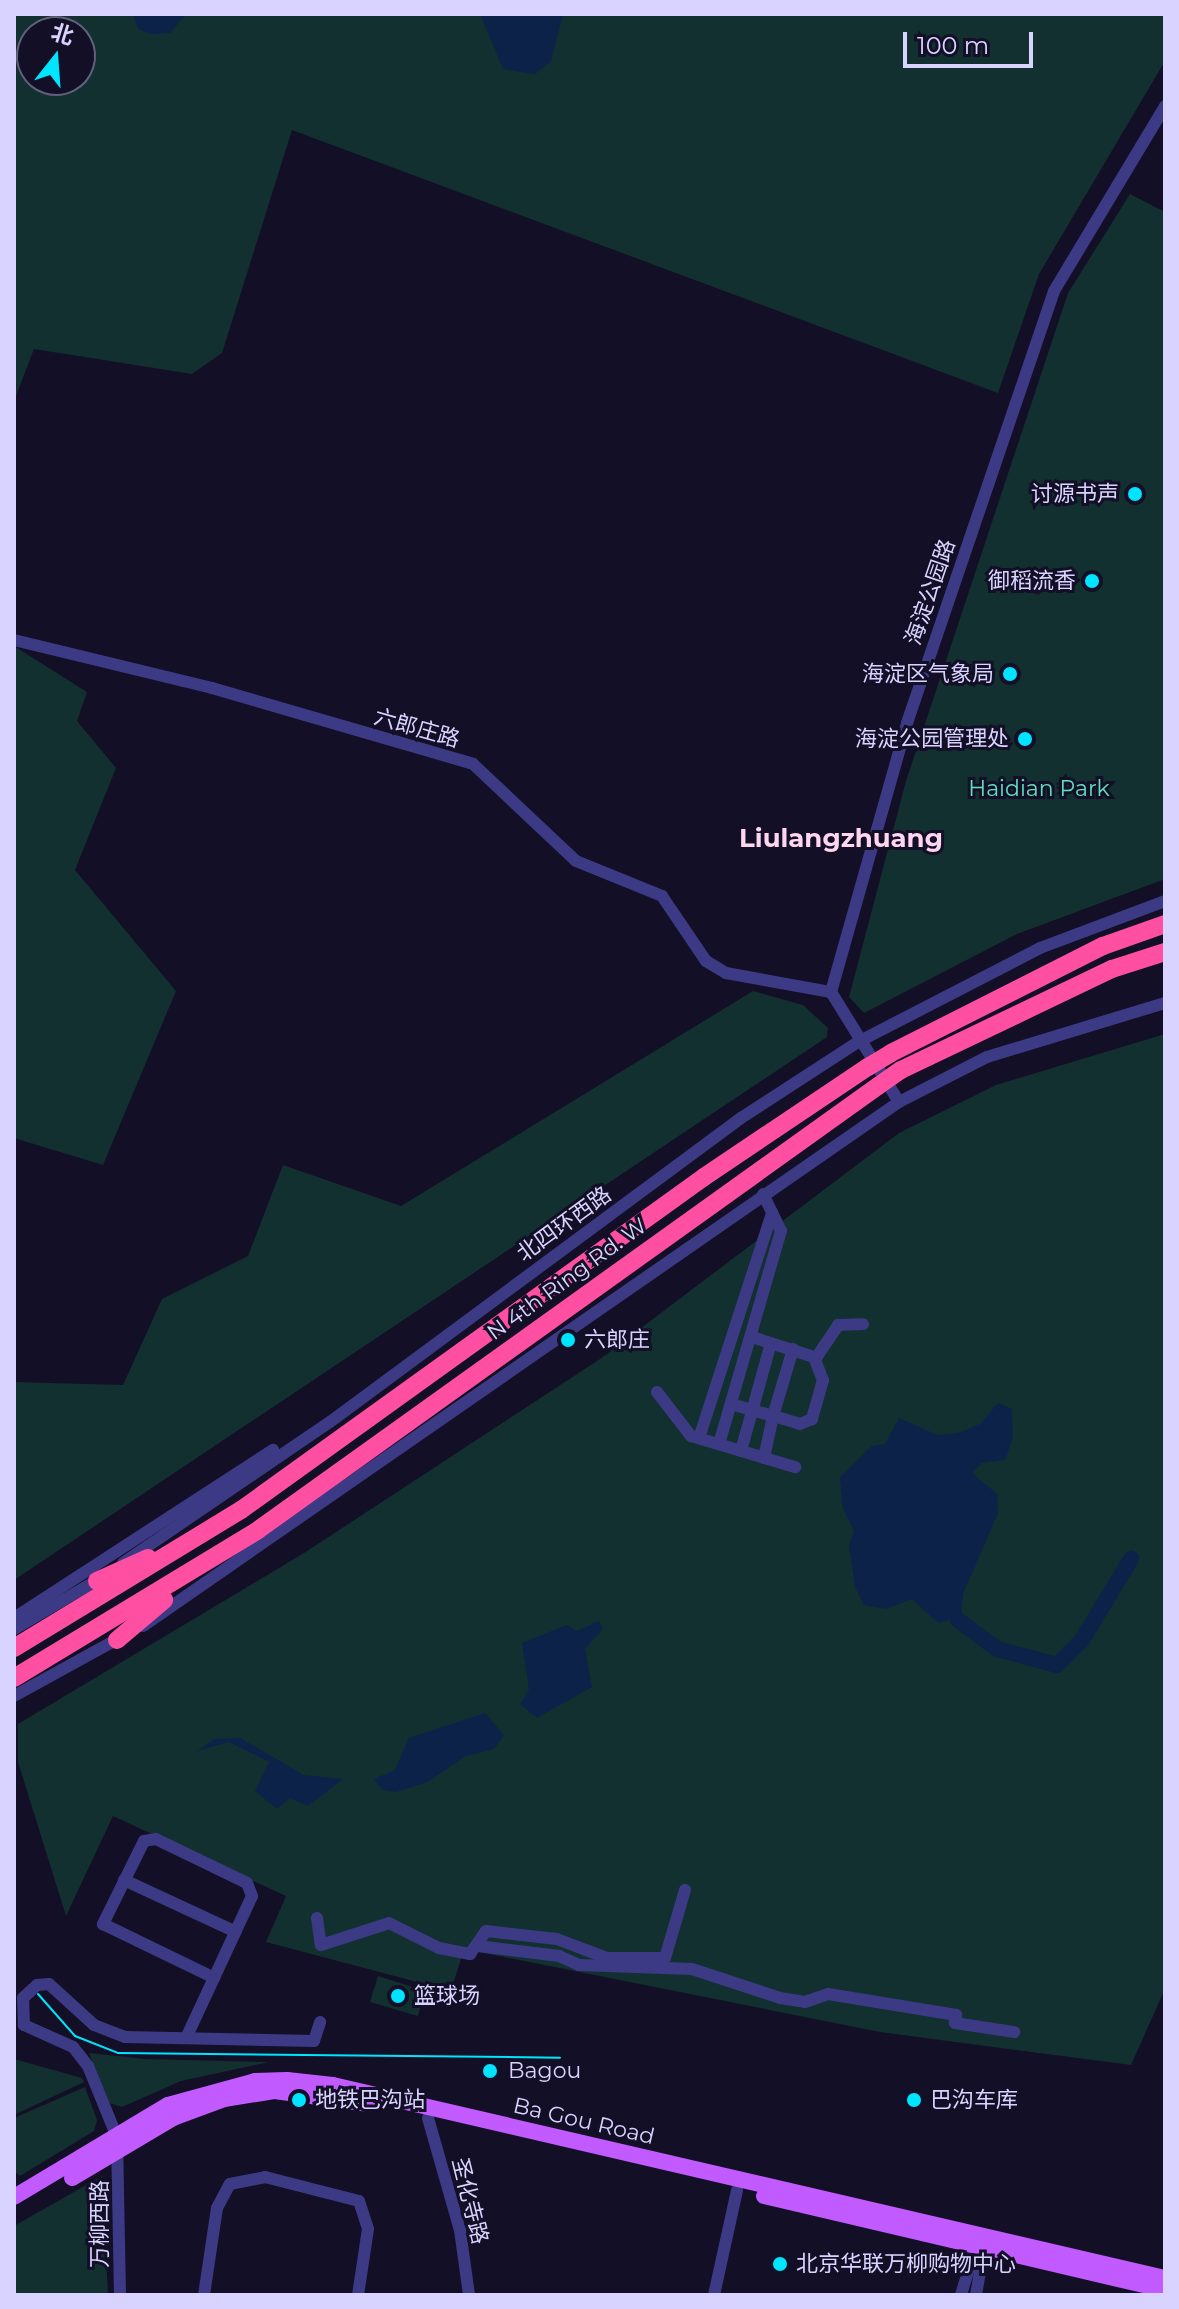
<!DOCTYPE html>
<meta charset="utf-8">
<style>
body{margin:0}
#map{position:relative;width:1179px;height:2309px;overflow:hidden;background:#130f26;font-family:Montserrat,"Noto Sans SC",sans-serif}
div>[style]{position:absolute}
[style*='--x']{left:calc(var(--x)*1px);top:calc(var(--y)*1px);width:calc(var(--w)*1px);rotate:calc(var(--a)*1deg)}
.green>*{inset:0;background:#12302f}
.water>*{inset:0;background:#0c2248}
.river>*{height:16px;margin:-8px;padding:0 8px;transform-origin:8px;border-radius:8px;background:#0c2248}
.minor>*{height:12px;margin:-6px;padding:0 6px;transform-origin:6px;border-radius:6px;background:#3d3a85}
.major>*{height:16px;margin:-8px;padding:0 8px;transform-origin:8px;border-radius:8px;background:#c25bff}
.highway>*{height:18px;margin:-9px;padding:0 9px;transform-origin:9px;border-radius:9px;background:#ff4fa3}
.tram>*{height:2px;margin:-1px;padding:0 1px;transform-origin:1px;border-radius:1px;background:#00e5ff}
.highway-bridge>*{height:18px;margin:-9px;padding:0 9px;transform-origin:9px;border-radius:9px;background:#ff4fa3}
.dots>*{width:22px;height:22px;translate:-50% -50%;box-sizing:border-box;border:4px solid #130f26;border-radius:50%}
span{translate:-50% -50%;white-space:nowrap;text-align:center;line-height:1.15;-webkit-text-stroke:6px #130f26;paint-order:stroke}
.poi-label{font-size:22px;color:#d9d4ff}
.right{translate:-100% -50%;text-align:right}
.left{translate:0 -50%;text-align:left}
.street-label{font-size:22px;color:#d9d4ff}
.park-label{font-size:22px;color:#5fe0c0}
.quarter-label{font-size:26px;color:#ffd6f0;font-weight:700}
.frame{position:absolute;inset:0;border:16px solid #d9d4ff;pointer-events:none}
.north{position:absolute;left:16px;top:16px;width:80px;height:80px;box-sizing:border-box;background:#130f26;border:2px solid #625e7d;border-radius:50%;rotate:17deg;font-size:22px;font-weight:700;line-height:32px;text-align:center;color:#d9d4ff}
.north::after{content:'';display:block;margin:auto;width:28px;height:36px;background:#00e5ff;clip-path:polygon(50% 0,100% 100%,50% 72%,0 100%)}
.scale{position:absolute;left:903px;top:32px;width:130px;height:36px;box-sizing:border-box;border:4px solid #d9d4ff;border-top:0;padding-left:10px;font-size:24px;line-height:28px;white-space:nowrap;color:#d9d4ff;-webkit-text-stroke:6px #130f26;paint-order:stroke}
</style>
<div id="map">
<div class="green">
<div style="clip-path:polygon(evenodd,14px 14px,1165px 14px,1165px 61px,1039px 274px,998px 393px,292px 130px,222px 353px,192px 374px,34px 349px,14px 401px,14px 14px,32px 32px,80px 32px,80px 80px,32px 80px,32px 32px)"></div>
<div style="clip-path:polygon(1130px 194px,1165px 212px,1165px 879px,1017px 934px,864px 1013px,849px 997px,906px 781px,1068px 293px)"></div>
<div style="clip-path:polygon(14px 646px,87px 692px,77px 721px,116px 768px,75px 870px,176px 991px,103px 1165px,14px 1138px)"></div>
<div style="clip-path:polygon(753px 991px,803px 1005px,828px 1028px,827px 1037px,14px 1580px,14px 1382px,123px 1385px,162px 1299px,248px 1256px,283px 1165px,401px 1206px)"></div>
<div style="clip-path:polygon(1165px 1034px,1165px 1989px,1131px 2065px,880px 2032px,464px 1949px,451px 1991px,266px 1942px,286px 1896px,113px 1816px,66px 1916px,18px 1762px,18px 1724px,304px 1553px,600px 1359px,899px 1133px,996px 1085px)"></div>
<div style="clip-path:polygon(378px 1976px,425px 1991px,418px 2016px,370px 2002px)"></div>
<div style="clip-path:polygon(89px 2053px,145px 2059px,269px 2062px,181px 2081px,122px 2107px,109px 2103px)"></div>
<div style="clip-path:polygon(14px 2059px,82px 2078px,84px 2082px,14px 2115px)"></div>
<div style="clip-path:polygon(85px 2087px,97px 2120px,94px 2131px,20px 2176px,14px 2171px,14px 2118px)"></div>
<div style="clip-path:polygon(102px 2176px,108px 2295px,14px 2295px,14px 2226px)"></div>
</div>
<div class="water">
<div style="clip-path:polygon(133px 14px,186px 14px,170px 33px,151px 34px,138px 29px)"></div>
<div style="clip-path:polygon(480px 14px,563px 14px,551px 61px,535px 74px,503px 69px)"></div>
<div style="clip-path:polygon(998px 1403px,1012px 1409px,1013px 1437px,1005px 1460px,982px 1463px,972px 1473px,997px 1494px,998px 1513px,963px 1594px,961px 1617px,938px 1623px,912px 1599px,886px 1609px,864px 1605px,855px 1587px,849px 1546px,854px 1531px,843px 1509px,840px 1477px,872px 1446px,885px 1444px,899px 1418px,937px 1435px,958px 1433px,980px 1424px)"></div>
<div style="clip-path:polygon(599px 1621px,603px 1629px,585px 1649px,592px 1687px,537px 1718px,520px 1704px,529px 1690px,522px 1643px,567px 1625px,577px 1631px)"></div>
<div style="clip-path:polygon(485px 1713px,504px 1735px,494px 1749px,466px 1756px,428px 1782px,396px 1792px,382px 1790px,374px 1779px,395px 1770px,409px 1738px)"></div>
<div style="clip-path:polygon(240px 1738px,304px 1775px,343px 1779px,308px 1806px,290px 1798px,277px 1809px,255px 1791px,269px 1762px,229px 1742px,197px 1751px,214px 1739px)"></div>
</div>
<div class="river">
<div style="--x:958;--y:1620;--w:49;--a:36.6"></div>
<div style="--x:997;--y:1649;--w:62;--a:14.9"></div>
<div style="--x:1057;--y:1665;--w:35;--a:-45"></div>
<div style="--x:1082;--y:1640;--w:95;--a:-58.8"></div>
</div>
<div class="minor">
<div style="--x:14;--y:640;--w:204;--a:13.6"></div>
<div style="--x:212;--y:688;--w:272;--a:16.2"></div>
<div style="--x:473;--y:764;--w:141;--a:43.3"></div>
<div style="--x:576;--y:861;--w:93;--a:22.1"></div>
<div style="--x:662;--y:896;--w:78;--a:55.9"></div>
<div style="--x:706;--y:961;--w:23;--a:31"></div>
<div style="--x:726;--y:973;--w:107;--a:10.3"></div>
<div style="--x:899;--y:1102;--w:129;--a:-121.7"></div>
<div style="--x:831;--y:992;--w:280;--a:-74.2"></div>
<div style="--x:907;--y:723;--w:456;--a:-71.2"></div>
<div style="--x:1054;--y:291;--w:216;--a:-59"></div>
<div style="--x:752;--y:1337;--w:65;--a:17.9"></div>
<div style="--x:814;--y:1357;--w:25;--a:69"></div>
<div style="--x:823;--y:1380;--w:41;--a:105.8"></div>
<div style="--x:812;--y:1419;--w:13;--a:157"></div>
<div style="--x:800;--y:1424;--w:28;--a:-163"></div>
<div style="--x:773;--y:1416;--w:43;--a:102.1"></div>
<div style="--x:816;--y:1358;--w:40;--a:-56"></div>
<div style="--x:838;--y:1325;--w:25;--a:-2"></div>
<div style="--x:657;--y:1392;--w:56;--a:52.3"></div>
<div style="--x:691;--y:1436;--w:109;--a:16.6"></div>
<div style="--x:731;--y:1404;--w:44;--a:15.9"></div>
<div style="--x:773;--y:1416;--w:70;--a:-73.4"></div>
<div style="--x:699;--y:1438;--w:237;--a:-72"></div>
<div style="--x:719;--y:1444;--w:222;--a:-73.8"></div>
<div style="--x:781;--y:1231;--w:41;--a:-115.9"></div>
<div style="--x:741;--y:1451;--w:112;--a:-74.5"></div>
<div style="--x:123;--y:1563;--w:250;--a:-34.3"></div>
<div style="--x:330;--y:1422;--w:511;--a:-36.49"></div>
<div style="--x:741;--y:1118;--w:140;--a:-33"></div>
<div style="--x:858;--y:1042;--w:205;--a:-27.3"></div>
<div style="--x:1040;--y:948;--w:134;--a:-20.6"></div>
<div style="--x:14;--y:1618;--w:309;--a:-33"></div>
<div style="--x:143;--y:1626;--w:920;--a:-34.73"></div>
<div style="--x:899;--y:1102;--w:99;--a:-27.1"></div>
<div style="--x:987;--y:1057;--w:186;--a:-16.9"></div>
<div style="--x:14;--y:1629;--w:101;--a:-30.4"></div>
<div style="--x:14;--y:1696;--w:124;--a:-28.8"></div>
<div style="--x:124;--y:1880;--w:123;--a:24.9"></div>
<div style="--x:317;--y:1918;--w:27;--a:82"></div>
<div style="--x:321;--y:1945;--w:71;--a:-17.9"></div>
<div style="--x:389;--y:1923;--w:56;--a:26.6"></div>
<div style="--x:439;--y:1948;--w:32;--a:11"></div>
<div style="--x:470;--y:1954;--w:28;--a:-55"></div>
<div style="--x:486;--y:1931;--w:71;--a:6.4"></div>
<div style="--x:557;--y:1939;--w:53;--a:20.8"></div>
<div style="--x:607;--y:1958;--w:58;--a:0"></div>
<div style="--x:665;--y:1958;--w:71;--a:-73.6"></div>
<div style="--x:478;--y:1946;--w:82;--a:7"></div>
<div style="--x:559;--y:1956;--w:22;--a:24"></div>
<div style="--x:579;--y:1965;--w:113;--a:2"></div>
<div style="--x:692;--y:1969;--w:93;--a:18.2"></div>
<div style="--x:780;--y:1998;--w:25;--a:9"></div>
<div style="--x:805;--y:2002;--w:24;--a:-19"></div>
<div style="--x:828;--y:1994;--w:130;--a:9.3"></div>
<div style="--x:956;--y:2015;--w:8;--a:97"></div>
<div style="--x:955;--y:2023;--w:60;--a:8.7"></div>
<div style="--x:186;--y:2038;--w:66;--a:-65"></div>
<div style="--x:214;--y:1978;--w:90;--a:-65.1"></div>
<div style="--x:252;--y:1896;--w:14;--a:-111"></div>
<div style="--x:247;--y:1883;--w:101;--a:-154.2"></div>
<div style="--x:156;--y:1839;--w:12;--a:171"></div>
<div style="--x:144;--y:1841;--w:93;--a:116.3"></div>
<div style="--x:103;--y:1924;--w:123;--a:25.9"></div>
<div style="--x:428;--y:2118;--w:116;--a:74.1"></div>
<div style="--x:460;--y:2230;--w:66;--a:82.1"></div>
<div style="--x:120;--y:2295;--w:158;--a:-91.1"></div>
<div style="--x:117;--y:2137;--w:77;--a:-112.2"></div>
<div style="--x:88;--y:2066;--w:24;--a:-128"></div>
<div style="--x:73;--y:2047;--w:54;--a:-155.8"></div>
<div style="--x:24;--y:2025;--w:27;--a:-92"></div>
<div style="--x:23;--y:1998;--w:19;--a:-43"></div>
<div style="--x:37;--y:1985;--w:12;--a:-5"></div>
<div style="--x:49;--y:1984;--w:61;--a:42.3"></div>
<div style="--x:94;--y:2025;--w:33;--a:21"></div>
<div style="--x:125;--y:2037;--w:189;--a:1.2"></div>
<div style="--x:314;--y:2041;--w:20;--a:-72"></div>
<div style="--x:204;--y:2295;--w:88;--a:-81.5"></div>
<div style="--x:217;--y:2208;--w:27;--a:-62"></div>
<div style="--x:230;--y:2184;--w:36;--a:-11"></div>
<div style="--x:265;--y:2177;--w:97;--a:14.3"></div>
<div style="--x:359;--y:2201;--w:29;--a:72"></div>
<div style="--x:368;--y:2229;--w:67;--a:98.6"></div>
<div style="--x:714;--y:2295;--w:107;--a:-77.6"></div>
<div style="--x:961;--y:2295;--w:59;--a:-73.4"></div>
<div style="--x:976;--y:2295;--w:53;--a:-80.2"></div>
</div>
<div class="major">
<div style="--x:72;--y:2178;--w:117;--a:-30.7"></div>
<div style="--x:173;--y:2118;--w:54;--a:-20.4"></div>
<div style="--x:224;--y:2099;--w:52;--a:-8.9"></div>
<div style="--x:275;--y:2091;--w:93;--a:8"></div>
<div style="--x:764;--y:2196;--w:412;--a:13.2"></div>
<div style="--x:14;--y:2197;--w:179;--a:-30.9"></div>
<div style="--x:168;--y:2105;--w:90;--a:-15.4"></div>
<div style="--x:255;--y:2081;--w:32;--a:-2"></div>
<div style="--x:287;--y:2080;--w:46;--a:6.2"></div>
<div style="--x:333;--y:2085;--w:854;--a:13.06"></div>
</div>
<div class="highway">
<div style="--x:891;--y:1053;--w:237;--a:-26.8"></div>
<div style="--x:1103;--y:946;--w:66;--a:-19.5"></div>
<div style="--x:901;--y:1070;--w:234;--a:-25.6"></div>
<div style="--x:1112;--y:969;--w:56;--a:-17.8"></div>
<div style="--x:97;--y:1581;--w:56;--a:-24.3"></div>
<div style="--x:117;--y:1640;--w:62;--a:-40.4"></div>
<div style="--x:14;--y:1648;--w:266;--a:-31.3"></div>
<div style="--x:241;--y:1510;--w:570;--a:-35.72"></div>
<div style="--x:704;--y:1177;--w:197;--a:-33.9"></div>
<div style="--x:14;--y:1678;--w:285;--a:-31.2"></div>
<div style="--x:258;--y:1530;--w:763;--a:-35.61"></div>
</div>
<div class="tram">
<div style="--x:38;--y:1994;--w:56;--a:48.6"></div>
<div style="--x:75;--y:2036;--w:46;--a:21.6"></div>
<div style="--x:118;--y:2053;--w:442;--a:0.6"></div>
</div>
<div class="highway-bridge">
<div style="--x:868;--y:1067;--w:27;--a:-31"></div>
<div style="--x:878;--y:1086;--w:28;--a:-35"></div>
</div>
<div class="dots">
<div style="left:1135px;top:494px;background:#00e5ff"></div>
<div style="left:1092px;top:581px;background:#00e5ff"></div>
<div style="left:1010px;top:674px;background:#00e5ff"></div>
<div style="left:1025px;top:739px;background:#00e5ff"></div>
<div style="left:568px;top:1340px;background:#00e5ff"></div>
<div style="left:398px;top:1996px;background:#00e5ff"></div>
<div style="left:490px;top:2071px;background:#00e5ff"></div>
<div style="left:299px;top:2100px;background:#00e5ff"></div>
<div style="left:914px;top:2100px;background:#00e5ff"></div>
<div style="left:780px;top:2264px;background:#00e5ff"></div>
</div>
<div class="poi-label">
<span class="right" style="left:1119px;top:494px">讨源书声</span>
<span class="right" style="left:1076px;top:581px">御稻流香</span>
<span class="right" style="left:994px;top:674px">海淀区气象局</span>
<span class="right" style="left:1009px;top:739px">海淀公园管理处</span>
<span class="left" style="left:584px;top:1340px">六郎庄</span>
<span class="left" style="left:414px;top:1996px">篮球场</span>
<span class="left" style="left:508px;top:2071px">Bagou</span>
<span class="left" style="left:315px;top:2100px">地铁巴沟站</span>
<span class="left" style="left:930px;top:2100px">巴沟车库</span>
<span class="left" style="left:796px;top:2264px">北京华联万柳购物中心</span>
</div>
<div class="street-label">
<span style="left:930px;top:592px;rotate:-71deg">海淀公园路</span>
<span style="left:417px;top:728px;rotate:16deg">六郎庄路</span>
<span style="left:564px;top:1224px;rotate:-36deg">北四环西路</span>
<span style="left:567px;top:1279px;rotate:-36deg">N 4th Ring Rd. W</span>
<span style="left:584px;top:2121px;rotate:13deg">Ba Gou Road</span>
<span style="left:470px;top:2201px;rotate:76deg">圣化寺路</span>
<span style="left:100px;top:2224px;rotate:-90deg">万柳西路</span>
</div>
<div class="park-label">
<span style="left:1039px;top:789px">Haidian Park</span>
</div>
<div class="quarter-label">
<span style="left:841px;top:839px">Liulangzhuang</span>
</div>
<div class="frame"></div>
<div class="north">北</div>
<div class="scale">100 m</div>
</div>
